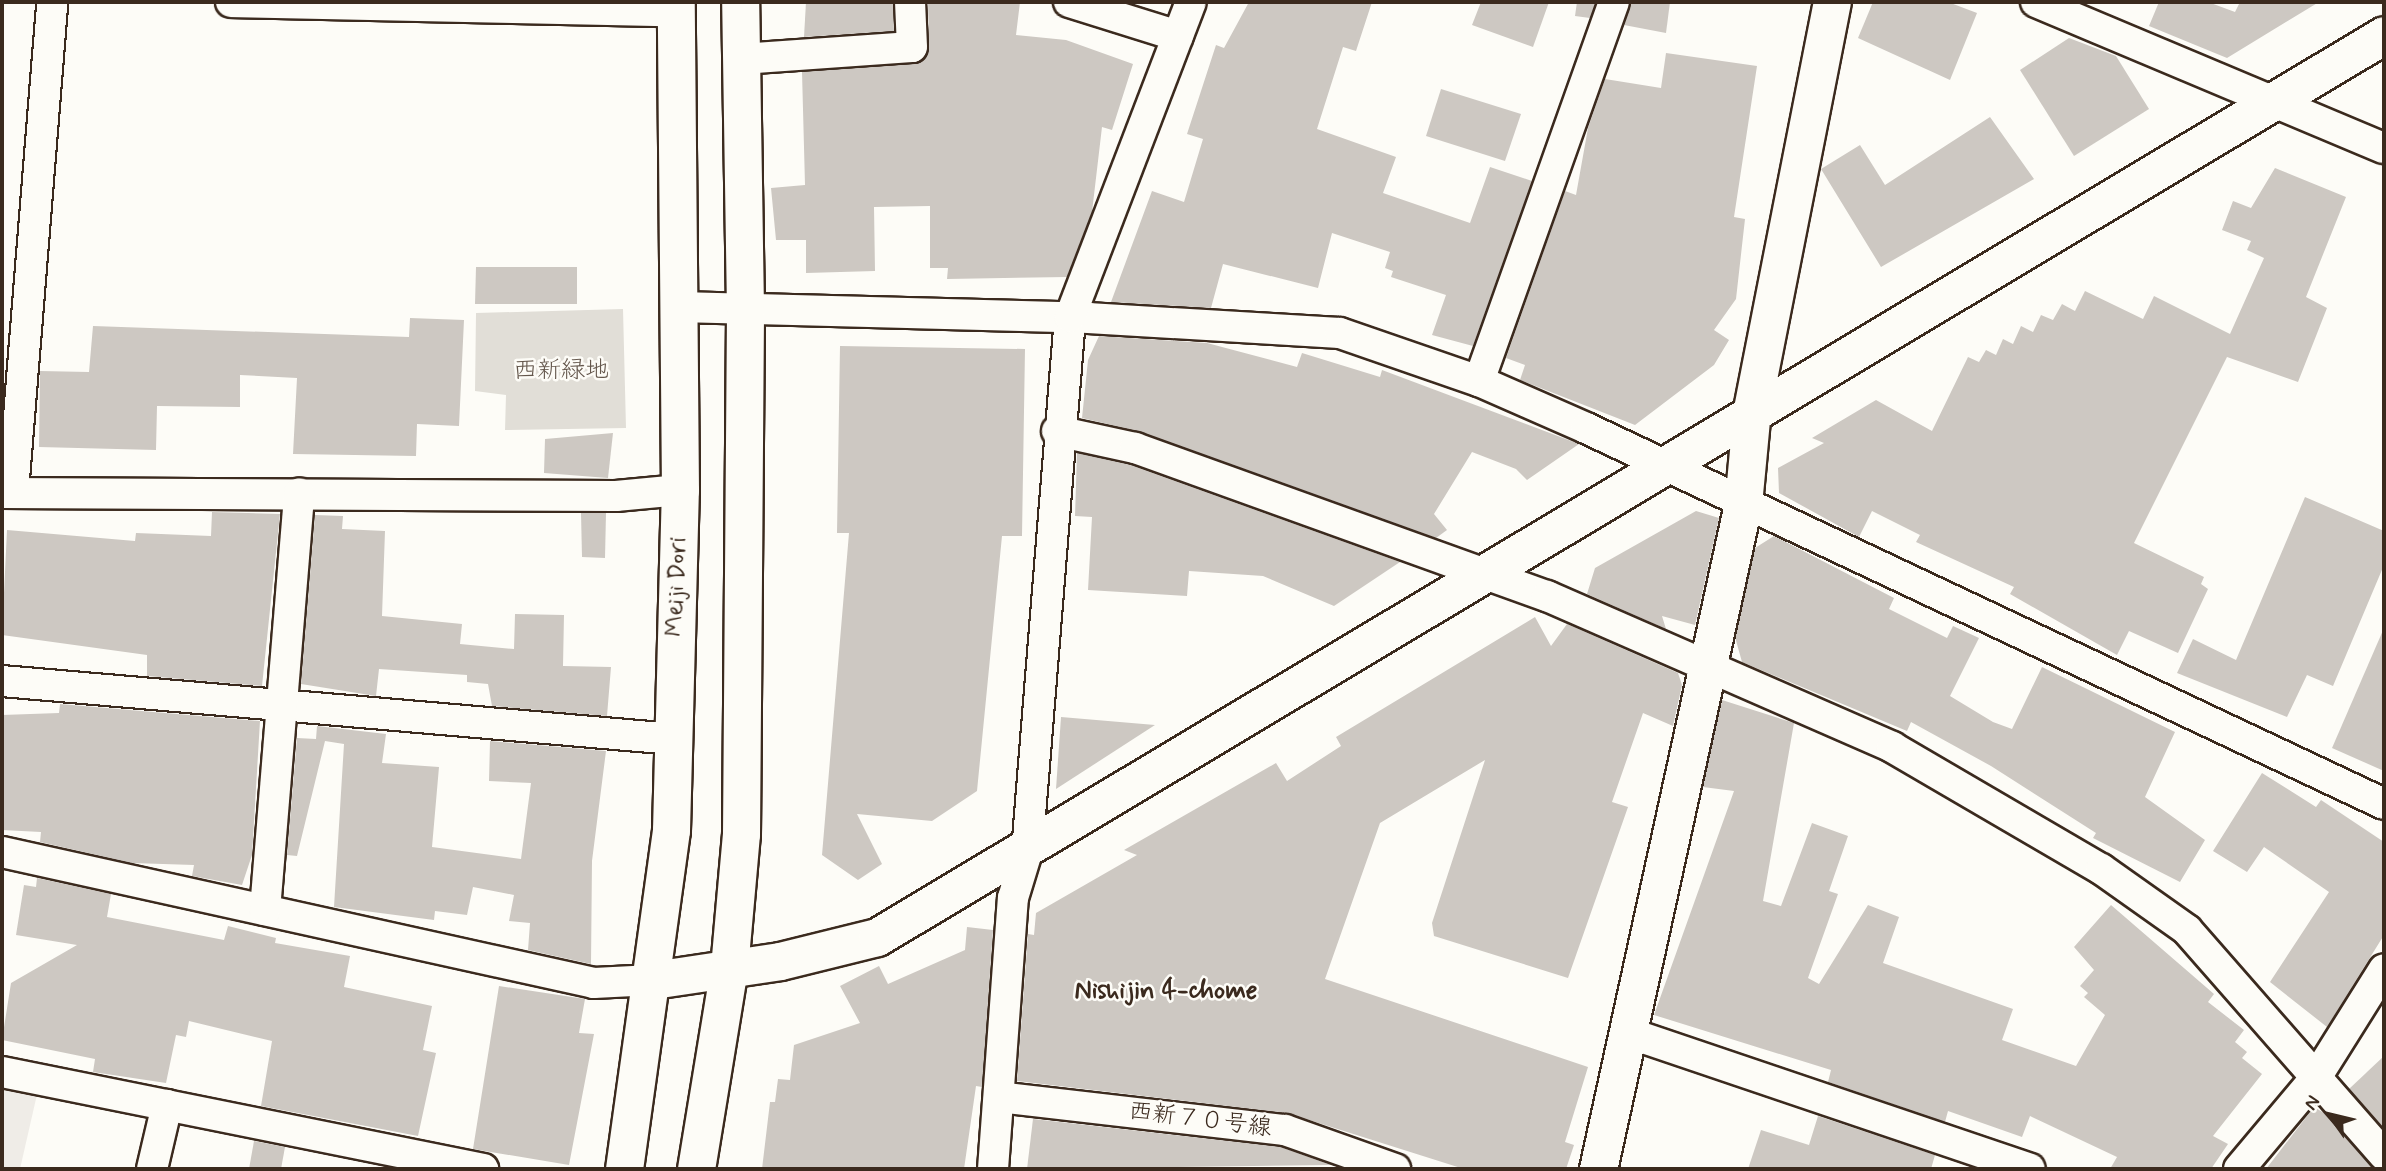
<!DOCTYPE html>
<meta charset="utf-8">
<style>
body{margin:0}
#map{position:relative;width:2386px;height:1171px;overflow:hidden;background:#fdfcf7;font-family:Mynerve,"Klee One",sans-serif}
div>[style]{position:absolute}
[style*='--x']{left:calc(var(--x)*1px);top:calc(var(--y)*1px);width:calc(var(--w)*1px);rotate:calc(var(--a)*1deg)}
.built>*{inset:0;background:#efece7}
.green>*{inset:0;background:#e1ded7}
.building>*{inset:0;background:#cdc8c2}
.roads{filter:drop-shadow(2px 0 #3b2a1e) drop-shadow(-2px 0 #3b2a1e) drop-shadow(0 2px #3b2a1e) drop-shadow(0 -2px #3b2a1e)}
.minor>*{height:30px;margin:-15px;padding:0 15px;transform-origin:15px;border-radius:15px;background:#fdfcf7}
.tertiary>*{height:37px;margin:-18.5px;padding:0 18.5px;transform-origin:18.5px;border-radius:18.5px;background:#fdfcf7}
span{translate:-50% -50%;white-space:nowrap;text-align:center;line-height:1.15;-webkit-text-stroke:5px #fdfcf7;paint-order:stroke}
.park-label{font-size:24px;color:#64574c}
.street-label{font-size:24px;color:#3b2a1e}
.neighbourhood-label{font-size:26px;color:#3b2a1e;font-weight:700}
.frame{position:absolute;inset:0;border:4px solid #3b2a1e;pointer-events:none}
.north{position:absolute;left:2295px;top:1080px;width:70px;height:70px;-webkit-text-stroke:5px #fdfcf7;paint-order:stroke;rotate:304deg;font-size:19px;font-weight:700;line-height:28px;text-align:center;color:#3b2a1e}
.north::after{content:'';display:block;margin:auto;width:24px;height:32px;background:#3b2a1e;clip-path:polygon(50% 0,100% 100%,50% 72%,0 100%)}
</style>
<div id="map">
<div class="built">
<div style="clip-path:polygon(2px 1082px,38px 1090px,20px 1169px,2px 1169px)"></div>
</div>
<div class="green">
<div style="clip-path:polygon(623px 309px,626px 428px,505px 430px,506px 395px,475px 391px,476px 313px)"></div>
</div>
<div class="building">
<div style="clip-path:polygon(806px 2px,893px 3px,894px 31px,804px 37px)"></div>
<div style="clip-path:polygon(928px 2px,1020px 2px,1016px 35px,1066px 40px,1133px 64px,1112px 130px,1102px 127px,1092px 212px,1067px 277px,947px 279px,948px 268px,930px 268px,930px 206px,874px 207px,875px 271px,806px 273px,806px 240px,776px 240px,771px 188px,805px 185px,802px 72px,921px 62px,929px 47px)"></div>
<div style="clip-path:polygon(1249px 2px,1372px 2px,1356px 51px,1343px 47px,1317px 129px,1396px 157px,1383px 193px,1470px 223px,1490px 167px,1532px 181px,1473px 346px,1432px 335px,1446px 295px,1391px 277px,1393px 271px,1385px 268px,1390px 252px,1332px 233px,1318px 288px,1223px 264px,1211px 308px,1111px 302px,1152px 191px,1184px 202px,1203px 139px,1187px 134px,1216px 45px,1224px 48px)"></div>
<div style="clip-path:polygon(1481px 2px,1549px 2px,1533px 47px,1472px 25px)"></div>
<div style="clip-path:polygon(1577px 2px,1596px 2px,1590px 18px,1575px 16px)"></div>
<div style="clip-path:polygon(1631px 2px,1670px 2px,1666px 33px,1624px 25px)"></div>
<div style="clip-path:polygon(1873px 2px,1948px 2px,1977px 13px,1950px 80px,1858px 38px)"></div>
<div style="clip-path:polygon(2159px 2px,2208px 2px,2235px 12px,2240px 2px,2319px 2px,2227px 58px,2149px 26px)"></div>
<div style="clip-path:polygon(2069px 38px,2116px 56px,2149px 109px,2074px 156px,2020px 70px)"></div>
<div style="clip-path:polygon(1666px 53px,1757px 66px,1734px 217px,1745px 219px,1736px 299px,1714px 330px,1729px 340px,1714px 365px,1635px 425px,1520px 380px,1525px 365px,1506px 358px,1565px 191px,1576px 195px,1588px 128px,1605px 79px,1661px 88px)"></div>
<div style="clip-path:polygon(1441px 89px,1521px 114px,1505px 161px,1426px 136px)"></div>
<div style="clip-path:polygon(1990px 117px,2034px 179px,1881px 267px,1821px 169px,1860px 145px,1885px 185px)"></div>
<div style="clip-path:polygon(2275px 168px,2346px 197px,2306px 297px,2327px 308px,2298px 382px,2227px 357px,2134px 543px,2204px 577px,2201px 584px,2208px 589px,2178px 653px,2129px 631px,2117px 655px,2010px 594px,2014px 587px,1916px 542px,1920px 535px,1872px 511px,1859px 537px,1779px 493px,1778px 468px,1824px 443px,1812px 438px,1876px 400px,1932px 431px,1968px 357px,1979px 362px,1986px 350px,1996px 355px,2003px 339px,2013px 344px,2021px 326px,2033px 332px,2041px 315px,2053px 320px,2062px 304px,2075px 311px,2085px 291px,2143px 319px,2154px 296px,2230px 334px,2264px 258px,2247px 250px,2251px 241px,2222px 230px,2233px 201px,2251px 208px)"></div>
<div style="clip-path:polygon(476px 267px,577px 267px,577px 304px,475px 304px)"></div>
<div style="clip-path:polygon(410px 318px,464px 320px,459px 426px,417px 424px,416px 456px,293px 454px,297px 378px,240px 375px,240px 407px,157px 406px,156px 450px,39px 447px,40px 371px,89px 372px,93px 326px,409px 337px)"></div>
<div style="clip-path:polygon(1099px 336px,1207px 343px,1297px 367px,1302px 353px,1380px 377px,1382px 370px,1579px 444px,1527px 480px,1516px 469px,1472px 452px,1434px 514px,1447px 530px,1436px 538px,1141px 432px,1082px 418px,1088px 360px)"></div>
<div style="clip-path:polygon(840px 346px,1025px 349px,1022px 536px,1002px 536px,977px 791px,932px 821px,857px 814px,882px 864px,858px 880px,822px 855px,849px 533px,837px 533px)"></div>
<div style="clip-path:polygon(613px 433px,608px 478px,544px 473px,545px 439px)"></div>
<div style="clip-path:polygon(1077px 453px,1130px 465px,1400px 562px,1334px 606px,1263px 576px,1189px 571px,1187px 596px,1088px 590px,1092px 517px,1075px 516px)"></div>
<div style="clip-path:polygon(2305px 497px,2384px 531px,2384px 565px,2333px 686px,2307px 675px,2287px 717px,2177px 673px,2193px 639px,2236px 660px)"></div>
<div style="clip-path:polygon(1696px 511px,1719px 518px,1695px 625px,1662px 616px,1666px 629px,1587px 594px,1595px 568px)"></div>
<div style="clip-path:polygon(212px 512px,280px 514px,262px 686px,147px 676px,147px 655px,2px 635px,7px 530px,135px 541px,136px 533px,211px 536px)"></div>
<div style="clip-path:polygon(581px 513px,606px 513px,605px 558px,582px 557px)"></div>
<div style="clip-path:polygon(315px 515px,343px 516px,342px 529px,385px 531px,382px 616px,462px 624px,460px 644px,514px 649px,515px 614px,564px 615px,563px 666px,611px 667px,607px 716px,492px 706px,488px 684px,467px 682px,467px 675px,379px 669px,376px 696px,301px 684px)"></div>
<div style="clip-path:polygon(1774px 536px,1894px 598px,1889px 609px,1947px 638px,1953px 626px,1979px 638px,1950px 696px,1993px 722px,2012px 729px,2042px 667px,2175px 732px,2145px 797px,2205px 840px,2180px 882px,2093px 838px,2096px 833px,1991px 766px,1911px 722px,1907px 731px,1742px 662px,1735px 637px,1755px 548px)"></div>
<div style="clip-path:polygon(1535px 617px,1551px 646px,1567px 624px,1678px 673px,1682px 685px,1673px 726px,1643px 713px,1612px 802px,1628px 807px,1568px 978px,1434px 936px,1432px 923px,1485px 760px,1380px 823px,1325px 979px,1588px 1067px,1565px 1142px,1574px 1145px,1566px 1169px,1464px 1169px,1287px 1113px,1017px 1081px,1028px 934px,1034px 935px,1036px 913px,1137px 855px,1124px 850px,1276px 763px,1287px 781px,1341px 746px,1336px 737px)"></div>
<div style="clip-path:polygon(2384px 628px,2384px 771px,2332px 748px)"></div>
<div style="clip-path:polygon(1722px 700px,1794px 723px,1763px 901px,1781px 906px,1812px 823px,1848px 836px,1829px 891px,1838px 894px,1808px 978px,1819px 984px,1868px 905px,1899px 917px,1883px 963px,2013px 1009px,2002px 1040px,2076px 1066px,2105px 1015px,2084px 997px,2088px 993px,2080px 986px,2094px 970px,2074px 947px,2111px 905px,2214px 994px,2208px 1002px,2244px 1030px,2235px 1042px,2247px 1052px,2242px 1058px,2262px 1074px,2213px 1136px,2228px 1144px,2211px 1169px,2110px 1169px,2117px 1157px,2030px 1116px,2022px 1137px,1948px 1111px,1945px 1122px,1828px 1082px,1831px 1070px,1654px 1015px,1734px 791px,1703px 787px)"></div>
<div style="clip-path:polygon(60px 704px,260px 721px,252px 855px,242px 885px,192px 876px,194px 865px,132px 863px,40px 842px,41px 832px,2px 830px,2px 715px,59px 713px)"></div>
<div style="clip-path:polygon(1061px 717px,1155px 725px,1056px 789px)"></div>
<div style="clip-path:polygon(317px 726px,386px 734px,382px 763px,439px 767px,432px 847px,521px 859px,531px 783px,489px 781px,490px 741px,606px 751px,592px 861px,591px 964px,528px 950px,530px 923px,509px 921px,514px 895px,473px 887px,467px 915px,435px 911px,434px 920px,334px 907px,344px 744px,325px 741px,297px 856px,287px 855px,297px 738px,316px 739px)"></div>
<div style="clip-path:polygon(2262px 773px,2316px 807px,2321px 800px,2384px 842px,2384px 935px,2327px 1027px,2270px 982px,2329px 892px,2264px 847px,2247px 872px,2213px 851px)"></div>
<div style="clip-path:polygon(37px 878px,111px 894px,107px 917px,224px 940px,228px 926px,276px 938px,275px 943px,350px 956px,344px 987px,432px 1006px,423px 1050px,436px 1053px,418px 1136px,261px 1106px,272px 1041px,189px 1021px,186px 1037px,176px 1035px,166px 1083px,93px 1072px,95px 1059px,2px 1040px,11px 983px,77px 945px,16px 935px,24px 885px,36px 887px)"></div>
<div style="clip-path:polygon(967px 927px,993px 930px,982px 1087px,976px 1086px,964px 1169px,762px 1169px,770px 1102px,775px 1102px,778px 1079px,790px 1080px,794px 1045px,860px 1023px,840px 986px,879px 966px,888px 984px,965px 950px)"></div>
<div style="clip-path:polygon(499px 986px,585px 999px,579px 1033px,594px 1034px,569px 1165px,473px 1149px)"></div>
<div style="clip-path:polygon(2384px 1056px,2384px 1129px,2349px 1089px)"></div>
<div style="clip-path:polygon(2314px 1107px,2324px 1113px,2375px 1169px,2266px 1169px)"></div>
<div style="clip-path:polygon(1818px 1116px,1935px 1155px,1931px 1169px,1748px 1169px,1761px 1130px,1809px 1145px)"></div>
<div style="clip-path:polygon(1033px 1119px,1281px 1147px,1331px 1165px,1027px 1169px)"></div>
<div style="clip-path:polygon(254px 1141px,285px 1147px,281px 1169px,249px 1169px)"></div>
</div>
<div class="roads">
<div class="minor">
<div style="--x:231;--y:2;--w:445;--a:1.2"></div>
<div style="--x:1069;--y:2;--w:114;--a:17.3"></div>
<div style="--x:2036;--y:2;--w:377;--a:22.8"></div>
<div style="--x:741;--y:59;--w:171;--a:-4"></div>
<div style="--x:912;--y:47;--w:45;--a:-92.5"></div>
<div style="--x:679;--y:307;--w:409;--a:1.5"></div>
<div style="--x:1088;--y:318;--w:252;--a:3.4"></div>
<div style="--x:1340;--y:333;--w:147;--a:19.1"></div>
<div style="--x:1479;--y:381;--w:117;--a:23.7"></div>
<div style="--x:1586;--y:428;--w:882;--a:25.23"></div>
<div style="--x:1479;--y:381;--w:402;--a:-70.4"></div>
<div style="--x:1057;--y:431;--w:80;--a:12.3"></div>
<div style="--x:1135;--y:448;--w:438;--a:19.8"></div>
<div style="--x:1547;--y:596;--w:377;--a:23.6"></div>
<div style="--x:1892;--y:747;--w:242;--a:30.3"></div>
<div style="--x:2101;--y:869;--w:105;--a:35.3"></div>
<div style="--x:2187;--y:930;--w:299;--a:48.8"></div>
<div style="--x:13;--y:491;--w:491;--a:-85.4"></div>
<div style="--x:2;--y:493;--w:614;--a:0.28"></div>
<div style="--x:616;--y:496;--w:64;--a:-5.4"></div>
<div style="--x:2;--y:681;--w:674;--a:4.94"></div>
<div style="--x:2;--y:852;--w:606;--a:12.48"></div>
<div style="--x:594;--y:983;--w:59;--a:-2.9"></div>
<div style="--x:265;--y:910;--w:418;--a:-85.3"></div>
<div style="--x:1629;--y:1033;--w:423;--a:18.7"></div>
<div style="--x:2;--y:1072;--w:491;--a:11.4"></div>
<div style="--x:999;--y:1097;--w:288;--a:6.6"></div>
<div style="--x:1285;--y:1130;--w:117;--a:19.5"></div>
<div style="--x:152;--y:1169;--w:66;--a:-76.8"></div>
<div style="--x:993;--y:1169;--w:272;--a:-85.8"></div>
<div style="--x:1013;--y:898;--w:48;--a:-73.1"></div>
<div style="--x:1027;--y:852;--w:537;--a:-85.4"></div>
<div style="--x:1070;--y:317;--w:337;--a:-69"></div>
<div style="--x:2239;--y:1169;--w:121;--a:-50"></div>
<div style="--x:2317;--y:1076;--w:126;--a:-57.9"></div>
</div>
<div class="tertiary">
<div style="--x:653;--y:980;--w:128;--a:-8.5"></div>
<div style="--x:780;--y:961;--w:100;--a:-13.9"></div>
<div style="--x:877;--y:937;--w:1756;--a:-30.9"></div>
<div style="--x:624;--y:1169;--w:342;--a:-82.1"></div>
<div style="--x:671;--y:830;--w:340;--a:-88.5"></div>
<div style="--x:680;--y:490;--w:488;--a:-90.5"></div>
<div style="--x:696;--y:1169;--w:204;--a:-80.7"></div>
<div style="--x:729;--y:968;--w:135;--a:-84.9"></div>
<div style="--x:741;--y:834;--w:525;--a:-89.56"></div>
<div style="--x:745;--y:309;--w:307;--a:-90.9"></div>
<div style="--x:1598;--y:1169;--w:681;--a:-77.7"></div>
<div style="--x:1743;--y:504;--w:95;--a:-84.6"></div>
<div style="--x:1752;--y:409;--w:415;--a:-78.9"></div>
</div>
</div>
<div class="park-label">
<span style="left:561px;top:371px">西新緑地</span>
</div>
<div class="street-label">
<span style="left:677px;top:587px;rotate:-88deg">Meiji Dori</span>
<span style="left:1200px;top:1120px;rotate:7deg">西新７０号線</span>
</div>
<div class="neighbourhood-label">
<span style="left:1166px;top:992px">Nishijin 4-chome</span>
</div>
<div class="frame"></div>
<div class="north">N</div>
</div>
